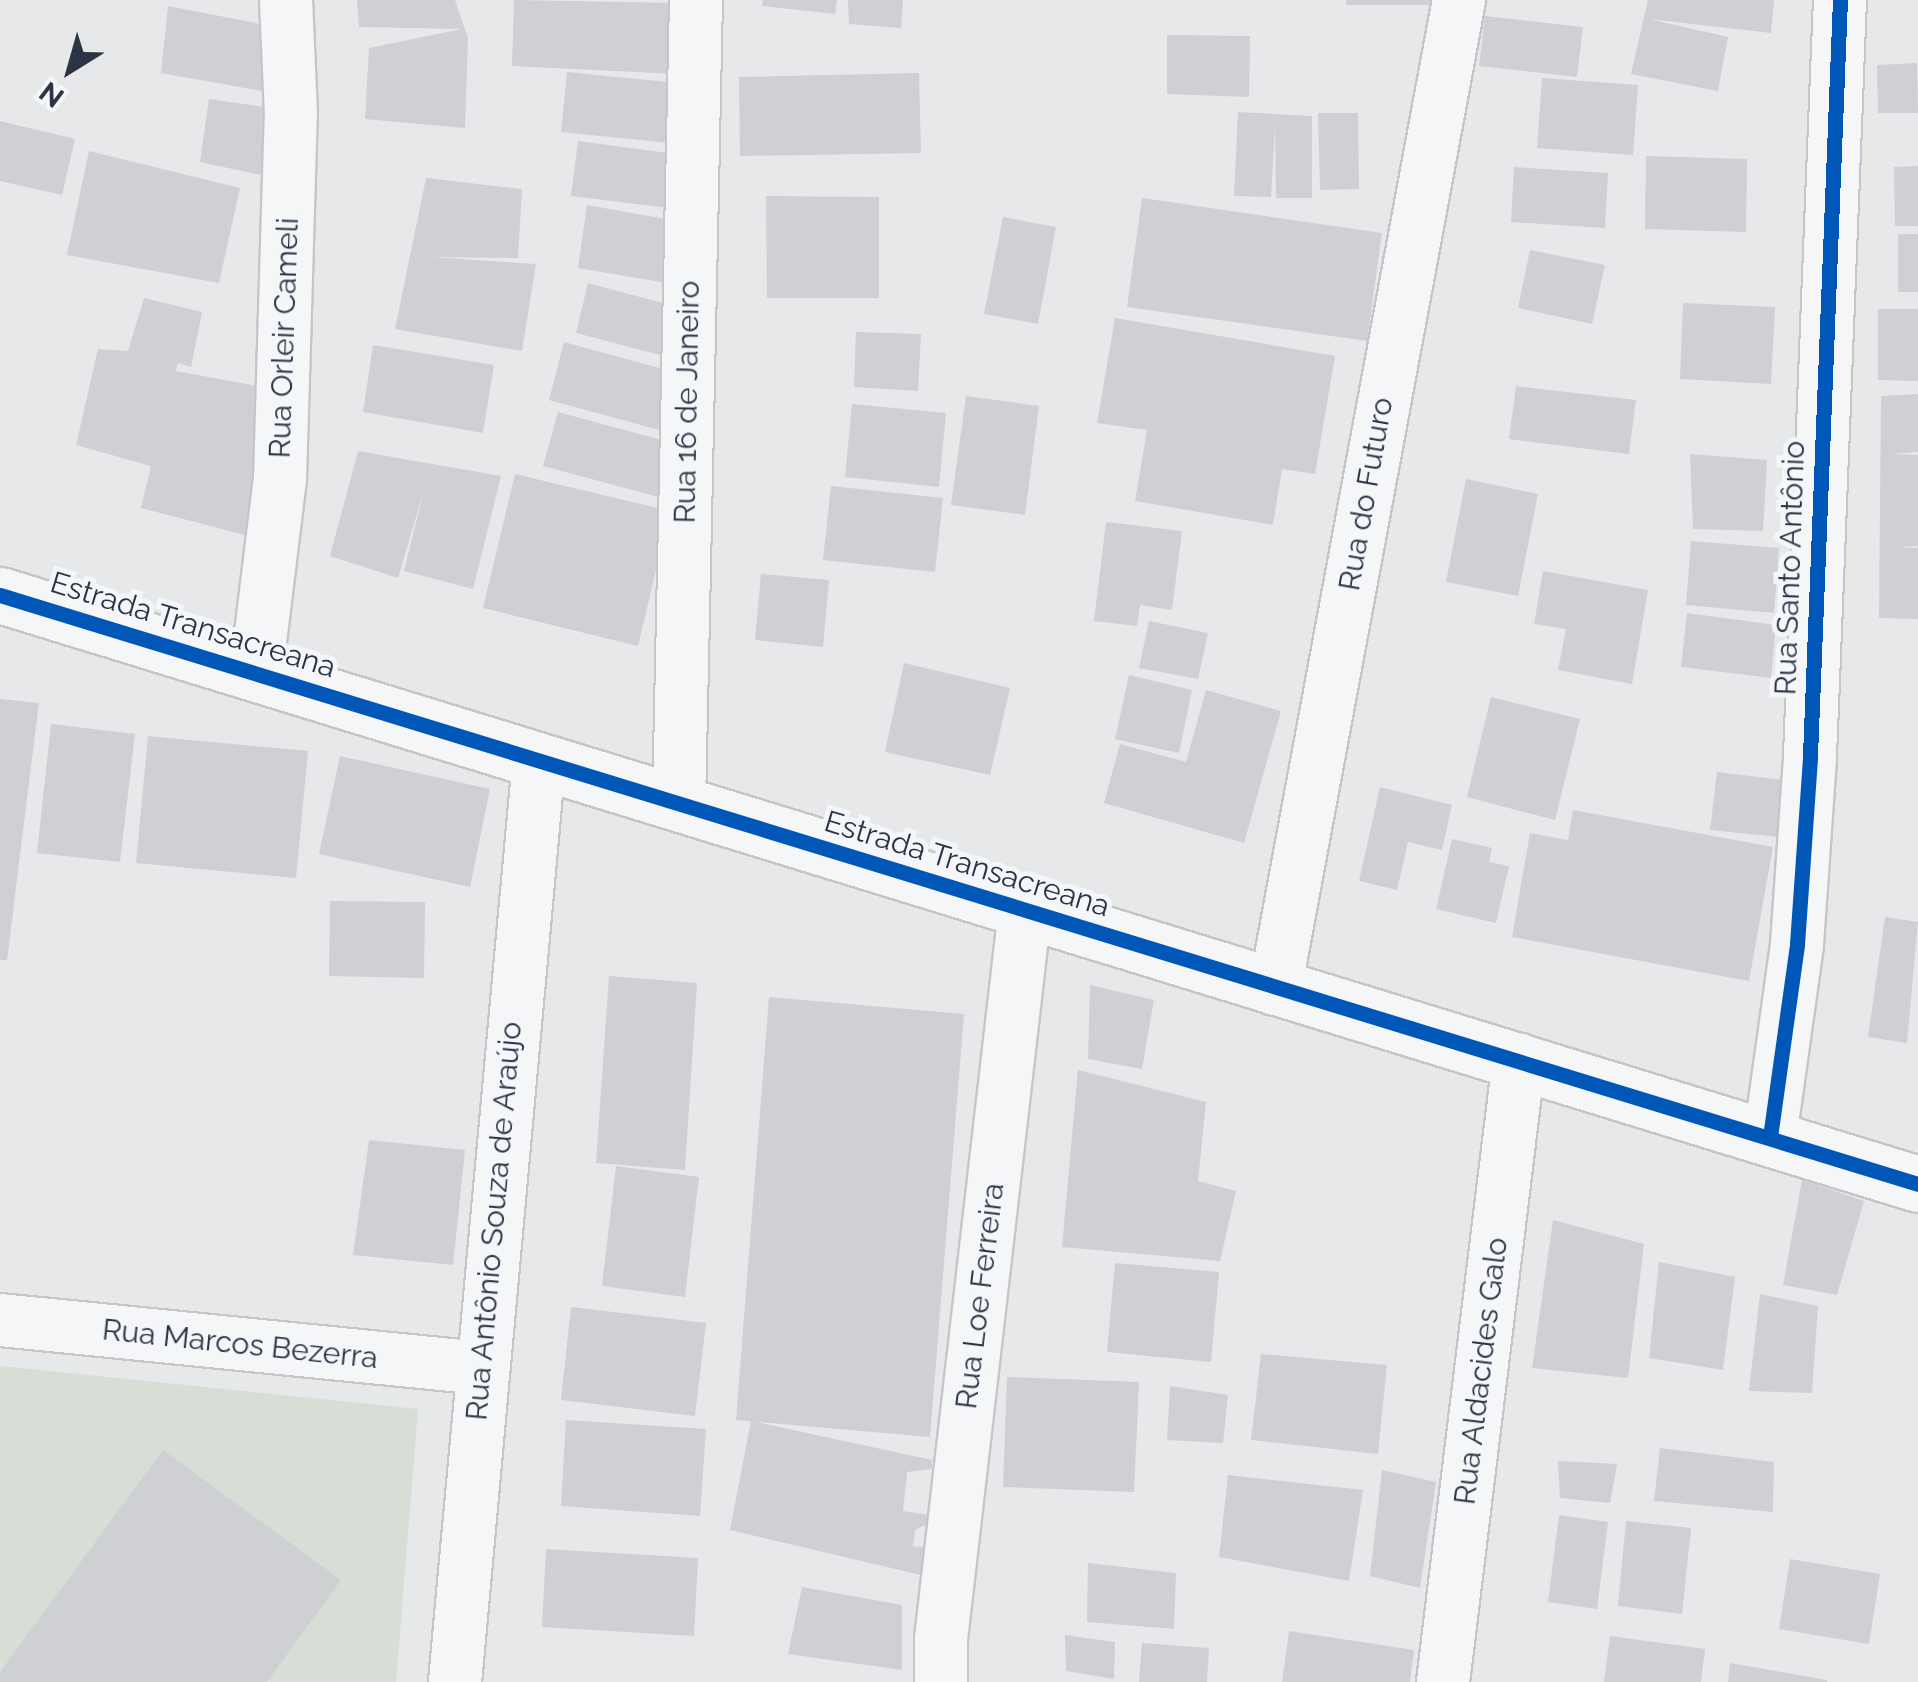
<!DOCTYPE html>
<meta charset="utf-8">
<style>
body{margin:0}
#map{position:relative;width:1918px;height:1682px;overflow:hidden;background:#e6e8ea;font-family:Raleway,sans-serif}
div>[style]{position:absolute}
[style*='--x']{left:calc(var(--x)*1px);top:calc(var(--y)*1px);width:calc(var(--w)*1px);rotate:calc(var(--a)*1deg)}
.green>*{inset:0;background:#d6ded6}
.building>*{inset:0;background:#ced0d3}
.roads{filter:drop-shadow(2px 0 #c4c6c8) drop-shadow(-2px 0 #c4c6c8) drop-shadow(0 2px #c4c6c8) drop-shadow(0 -2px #c4c6c8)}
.minor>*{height:52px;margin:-26px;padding:0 26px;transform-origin:26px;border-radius:26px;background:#f5f6f7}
.tertiary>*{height:55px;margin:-27.5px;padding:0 27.5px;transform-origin:27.5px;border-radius:27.5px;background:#f5f6f7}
.cycleway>*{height:15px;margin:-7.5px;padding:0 7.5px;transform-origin:7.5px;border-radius:7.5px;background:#0057b8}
span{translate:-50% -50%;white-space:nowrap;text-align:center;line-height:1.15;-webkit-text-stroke:10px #f4f6f9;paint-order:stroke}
.street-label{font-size:30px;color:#2b3445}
.north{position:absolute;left:20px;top:20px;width:100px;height:100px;-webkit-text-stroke:8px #f4f6f9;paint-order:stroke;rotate:217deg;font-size:28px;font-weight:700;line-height:40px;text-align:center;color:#2b3445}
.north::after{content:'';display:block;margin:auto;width:35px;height:45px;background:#2b3445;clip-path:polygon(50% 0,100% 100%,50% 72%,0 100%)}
</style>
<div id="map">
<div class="green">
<div style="clip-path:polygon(0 1366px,418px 1409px,396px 1682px,0 1682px)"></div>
</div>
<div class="building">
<div style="clip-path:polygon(357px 0,455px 0,468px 38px,465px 128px,365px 119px,369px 48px,462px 29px,359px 27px)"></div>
<div style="clip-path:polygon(514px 0,679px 3px,676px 74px,512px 66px)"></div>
<div style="clip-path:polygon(763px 0,837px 0,835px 14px,762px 6px)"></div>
<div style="clip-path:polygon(848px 0,903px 0,901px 28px,849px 24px)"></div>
<div style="clip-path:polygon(1346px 0,1434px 0,1434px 5px,1346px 5px)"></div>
<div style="clip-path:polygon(1648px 0,1774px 0,1771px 33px,1649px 19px,1728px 37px,1718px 91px,1631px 74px)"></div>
<div style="clip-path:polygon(168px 6px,271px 26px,273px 93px,161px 73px)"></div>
<div style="clip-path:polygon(1485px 16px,1583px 27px,1577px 77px,1479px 66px)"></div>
<div style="clip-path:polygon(1167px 35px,1250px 36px,1249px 97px,1167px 94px)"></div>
<div style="clip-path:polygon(1917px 63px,1918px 113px,1878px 113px,1877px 65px)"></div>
<div style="clip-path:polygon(567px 72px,677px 83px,670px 143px,561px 132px)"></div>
<div style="clip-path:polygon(919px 73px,921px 153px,740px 156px,739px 77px)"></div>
<div style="clip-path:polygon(1542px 78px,1638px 85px,1633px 155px,1537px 148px)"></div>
<div style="clip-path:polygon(209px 99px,271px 108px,266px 176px,200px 162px)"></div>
<div style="clip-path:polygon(1238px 112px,1312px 116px,1312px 198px,1276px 198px,1275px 126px,1271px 197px,1234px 196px)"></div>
<div style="clip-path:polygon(1318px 113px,1358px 113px,1359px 189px,1320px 190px)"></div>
<div style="clip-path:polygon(0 121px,75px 139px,62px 195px,0 181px)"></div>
<div style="clip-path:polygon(578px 141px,676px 154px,669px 208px,571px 196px)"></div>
<div style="clip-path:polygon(89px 151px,240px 188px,219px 283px,67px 255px)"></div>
<div style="clip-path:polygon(1646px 156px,1747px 159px,1746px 232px,1645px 229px)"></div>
<div style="clip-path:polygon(1918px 166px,1918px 226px,1895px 226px,1894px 167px)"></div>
<div style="clip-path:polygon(1514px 167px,1608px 173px,1605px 228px,1511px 222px)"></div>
<div style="clip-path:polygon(426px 178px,522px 189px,518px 258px,429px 257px,536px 264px,522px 351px,395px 329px)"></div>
<div style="clip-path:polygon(766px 196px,879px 197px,879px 298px,767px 298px)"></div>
<div style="clip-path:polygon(1142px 198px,1382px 233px,1367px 341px,1127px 307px)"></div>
<div style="clip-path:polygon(587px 205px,677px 221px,667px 283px,578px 268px)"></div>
<div style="clip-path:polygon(1003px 217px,1056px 227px,1038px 324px,984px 314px)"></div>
<div style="clip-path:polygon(1898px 234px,1918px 234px,1918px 292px,1898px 292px)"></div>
<div style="clip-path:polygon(1530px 250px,1605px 265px,1592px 324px,1518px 308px)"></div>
<div style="clip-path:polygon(588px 283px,670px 305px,672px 358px,576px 333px)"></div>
<div style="clip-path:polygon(144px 298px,202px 312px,191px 367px,178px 363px,176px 371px,274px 389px,245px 535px,141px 508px,151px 466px,76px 445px,98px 349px,128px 351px)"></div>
<div style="clip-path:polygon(1683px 303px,1775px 307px,1771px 384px,1680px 379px)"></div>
<div style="clip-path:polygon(1878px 309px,1918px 309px,1918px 381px,1878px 380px)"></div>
<div style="clip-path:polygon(1115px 318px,1335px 356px,1315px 474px,1282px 469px,1273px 525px,1135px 501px,1147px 430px,1097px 423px)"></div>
<div style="clip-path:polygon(856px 332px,921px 334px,918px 391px,854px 387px)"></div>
<div style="clip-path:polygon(564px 342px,678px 373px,663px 431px,549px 400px)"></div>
<div style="clip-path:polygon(373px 345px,494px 365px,483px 433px,363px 412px)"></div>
<div style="clip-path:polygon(1516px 386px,1636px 400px,1629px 454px,1509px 439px)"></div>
<div style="clip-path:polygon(1918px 394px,1918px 452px,1890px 454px,1918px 455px,1918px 546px,1897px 547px,1918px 548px,1918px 619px,1879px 618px,1881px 396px)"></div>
<div style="clip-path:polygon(966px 396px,1039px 406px,1025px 515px,951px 505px)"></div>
<div style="clip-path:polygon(852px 404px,946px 413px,939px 487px,845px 477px)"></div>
<div style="clip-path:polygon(558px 412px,665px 441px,666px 499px,543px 466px)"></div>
<div style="clip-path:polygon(358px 451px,501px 476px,473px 589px,404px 571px,424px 490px,398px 578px,330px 556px)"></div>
<div style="clip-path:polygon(1690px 454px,1767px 460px,1763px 531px,1693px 529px)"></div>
<div style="clip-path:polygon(515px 474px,670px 511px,638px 646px,483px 608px)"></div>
<div style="clip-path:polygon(1466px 479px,1538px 494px,1518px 596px,1446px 582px)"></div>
<div style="clip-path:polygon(831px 486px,943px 498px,935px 572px,823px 560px)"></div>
<div style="clip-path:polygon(1106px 522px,1182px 531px,1172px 610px,1140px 605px,1137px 626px,1094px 621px)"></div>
<div style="clip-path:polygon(1691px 541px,1779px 548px,1774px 613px,1686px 605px)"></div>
<div style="clip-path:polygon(1543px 571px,1648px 590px,1632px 684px,1558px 670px,1566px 629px,1534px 624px)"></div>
<div style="clip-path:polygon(761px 574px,829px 580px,823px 647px,755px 640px)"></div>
<div style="clip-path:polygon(1687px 613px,1776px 625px,1771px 678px,1681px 667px)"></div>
<div style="clip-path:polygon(1149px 621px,1208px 633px,1198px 679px,1139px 668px)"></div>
<div style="clip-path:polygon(904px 663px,1010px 688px,990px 775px,885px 752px)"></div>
<div style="clip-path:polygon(1129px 675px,1192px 690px,1179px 753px,1115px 739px)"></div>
<div style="clip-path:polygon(1206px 690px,1281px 711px,1244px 843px,1104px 803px,1120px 744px,1186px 762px)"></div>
<div style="clip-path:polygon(1491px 697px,1580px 719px,1555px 820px,1467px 797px)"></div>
<div style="clip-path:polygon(0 699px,39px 703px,7px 960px,0 960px)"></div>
<div style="clip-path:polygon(51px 724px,135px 734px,120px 862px,37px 853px)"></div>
<div style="clip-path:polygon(148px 736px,308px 751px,296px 878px,136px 863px)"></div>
<div style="clip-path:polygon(340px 756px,490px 789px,470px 887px,319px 854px)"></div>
<div style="clip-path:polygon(1717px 772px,1784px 780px,1779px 837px,1710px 830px)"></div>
<div style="clip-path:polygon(1380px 787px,1452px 805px,1442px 850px,1408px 842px,1397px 890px,1359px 881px)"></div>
<div style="clip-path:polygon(1573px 810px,1773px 847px,1749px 981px,1512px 937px,1530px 833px,1568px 840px)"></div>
<div style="clip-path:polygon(1452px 839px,1492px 848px,1489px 862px,1509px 866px,1496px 923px,1436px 909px)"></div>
<div style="clip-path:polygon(330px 901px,425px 902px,424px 978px,329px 976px)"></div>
<div style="clip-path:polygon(1885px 917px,1918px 922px,1907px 1043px,1868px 1037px)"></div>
<div style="clip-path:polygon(609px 976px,697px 983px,685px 1170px,596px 1163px)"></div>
<div style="clip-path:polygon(1090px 985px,1154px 1000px,1142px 1069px,1088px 1059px)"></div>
<div style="clip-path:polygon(769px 997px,964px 1014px,930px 1437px,736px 1420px)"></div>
<div style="clip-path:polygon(1078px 1070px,1206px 1102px,1198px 1181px,1236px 1191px,1220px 1261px,1062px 1247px)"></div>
<div style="clip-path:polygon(369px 1140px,465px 1150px,453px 1265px,353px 1255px)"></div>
<div style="clip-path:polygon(616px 1166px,699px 1177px,685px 1297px,602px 1286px)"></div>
<div style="clip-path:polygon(1802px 1180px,1864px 1201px,1837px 1295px,1783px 1285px)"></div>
<div style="clip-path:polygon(1553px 1220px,1644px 1244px,1628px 1378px,1532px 1368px)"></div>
<div style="clip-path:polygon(1659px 1262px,1735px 1277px,1723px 1370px,1649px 1358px)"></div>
<div style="clip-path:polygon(1115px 1263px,1219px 1272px,1211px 1362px,1107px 1352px)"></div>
<div style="clip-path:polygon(1760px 1294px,1818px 1306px,1812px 1393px,1749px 1391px)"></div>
<div style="clip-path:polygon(571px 1307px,706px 1323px,695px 1416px,561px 1400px)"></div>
<div style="clip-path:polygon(1261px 1354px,1387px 1365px,1378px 1454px,1251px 1440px)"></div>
<div style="clip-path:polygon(1007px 1377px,1139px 1382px,1134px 1492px,1003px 1487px)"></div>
<div style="clip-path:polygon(1170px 1386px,1228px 1395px,1223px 1443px,1167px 1440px)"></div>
<div style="clip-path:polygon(566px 1420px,706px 1429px,700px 1516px,561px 1506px)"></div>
<div style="clip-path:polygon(751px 1421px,932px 1460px,932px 1469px,907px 1472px,903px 1511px,930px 1515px,928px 1524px,915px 1530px,913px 1546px,931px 1548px,925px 1576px,730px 1530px)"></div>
<div style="clip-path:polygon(1660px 1448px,1774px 1462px,1773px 1512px,1654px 1501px)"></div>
<div style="clip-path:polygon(163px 1450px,341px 1580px,267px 1682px,0 1682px,0 1672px)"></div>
<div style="clip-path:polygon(1558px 1461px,1617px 1464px,1610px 1503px,1560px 1498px)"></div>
<div style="clip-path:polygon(1382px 1470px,1436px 1482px,1420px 1588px,1370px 1576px)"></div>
<div style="clip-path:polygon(1228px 1475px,1363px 1490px,1349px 1581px,1219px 1557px)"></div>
<div style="clip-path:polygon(1559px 1515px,1608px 1522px,1597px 1609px,1548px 1602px)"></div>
<div style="clip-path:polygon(1626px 1521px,1691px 1528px,1682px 1614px,1618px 1606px)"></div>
<div style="clip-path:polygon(546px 1549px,698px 1558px,694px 1636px,542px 1627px)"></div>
<div style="clip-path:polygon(1790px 1559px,1880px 1574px,1869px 1644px,1779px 1629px)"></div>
<div style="clip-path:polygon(1088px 1563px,1176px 1573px,1174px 1629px,1087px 1622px)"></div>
<div style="clip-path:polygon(802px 1587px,902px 1605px,902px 1670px,788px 1654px)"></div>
<div style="clip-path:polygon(1289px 1631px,1414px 1650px,1410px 1682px,1282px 1682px)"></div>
<div style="clip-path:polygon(1065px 1635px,1115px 1642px,1114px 1679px,1066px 1671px)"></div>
<div style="clip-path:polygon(1610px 1636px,1705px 1649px,1701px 1682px,1604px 1682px)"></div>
<div style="clip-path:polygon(1142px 1643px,1209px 1648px,1207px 1682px,1139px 1682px)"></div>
<div style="clip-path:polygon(1730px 1663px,1827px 1680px,1827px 1682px,1728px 1682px)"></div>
</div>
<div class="roads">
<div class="minor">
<div style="--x:256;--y:674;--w:196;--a:-83"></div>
<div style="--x:280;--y:479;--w:365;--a:-88.3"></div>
<div style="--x:291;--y:114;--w:114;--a:-92.5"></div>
<div style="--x:679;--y:804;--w:804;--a:-88.79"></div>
<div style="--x:1275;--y:989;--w:1006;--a:-79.46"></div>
<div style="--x:1770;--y:1137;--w:195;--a:-82"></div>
<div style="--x:1797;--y:944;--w:188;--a:-86"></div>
<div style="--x:1810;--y:756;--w:757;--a:-87.73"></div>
<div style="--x:0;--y:1320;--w:481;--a:5.7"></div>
<div style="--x:455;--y:1682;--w:925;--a:-84.79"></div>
<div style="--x:941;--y:1682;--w:43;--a:-90"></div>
<div style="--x:941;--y:1639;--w:733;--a:-83.42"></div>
<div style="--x:1443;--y:1682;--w:627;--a:-83.03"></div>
</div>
<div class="tertiary">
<div style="--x:0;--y:595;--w:2006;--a:17.07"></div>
</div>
</div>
<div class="cycleway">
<div style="--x:0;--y:595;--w:2006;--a:17.07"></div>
<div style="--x:1770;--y:1137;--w:195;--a:-82"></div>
<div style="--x:1797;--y:944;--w:188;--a:-86"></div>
<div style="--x:1810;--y:756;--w:757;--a:-87.73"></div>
</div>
<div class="street-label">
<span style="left:284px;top:338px;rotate:-88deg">Rua Orleir Cameli</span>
<span style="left:687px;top:402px;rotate:-89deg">Rua 16 de Janeiro</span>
<span style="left:1366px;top:494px;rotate:-80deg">Rua do Futuro</span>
<span style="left:1790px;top:568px;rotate:-88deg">Rua Santo Antônio</span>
<span style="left:193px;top:625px;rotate:17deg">Estrada Transacreana</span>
<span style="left:967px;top:864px;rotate:17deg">Estrada Transacreana</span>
<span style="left:494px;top:1221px;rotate:-85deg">Rua Antônio Souza de Araújo</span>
<span style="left:980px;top:1296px;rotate:-83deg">Rua Loe Ferreira</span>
<span style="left:240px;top:1344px;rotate:6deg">Rua Marcos Bezerra</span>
<span style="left:1481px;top:1371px;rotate:-83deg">Rua Aldacides Galo</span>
</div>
<div class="north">N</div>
</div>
